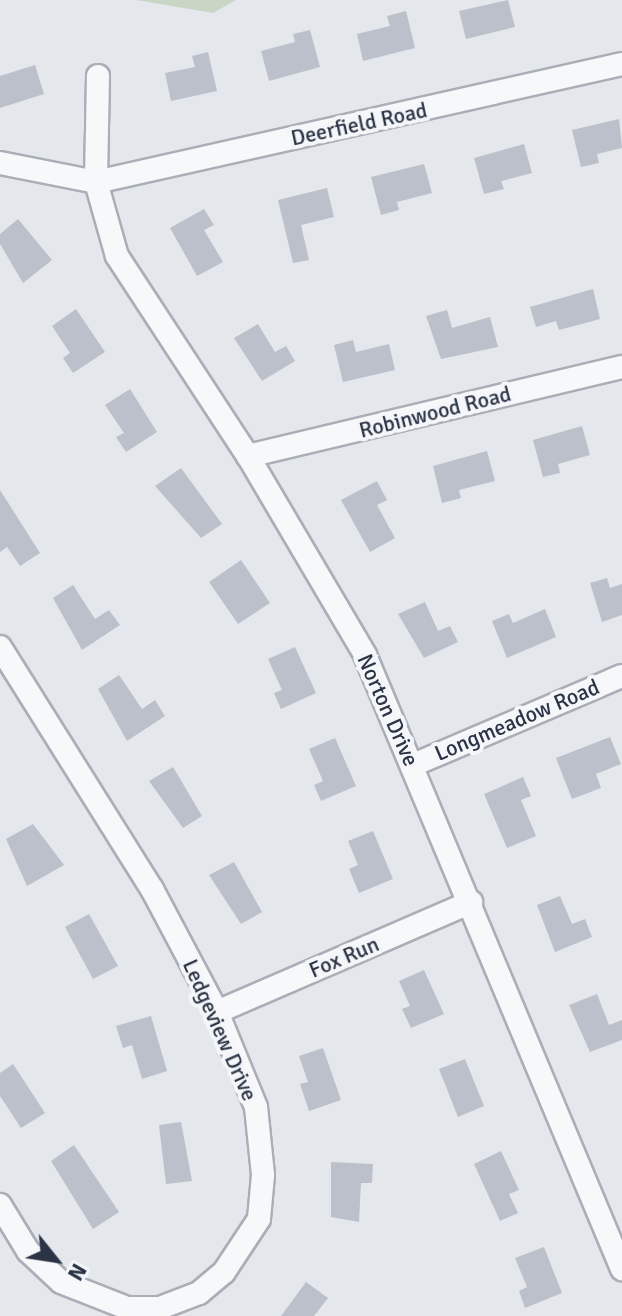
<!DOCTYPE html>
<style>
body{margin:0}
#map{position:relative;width:622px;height:1316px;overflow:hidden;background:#e4e7ec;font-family:Signika,sans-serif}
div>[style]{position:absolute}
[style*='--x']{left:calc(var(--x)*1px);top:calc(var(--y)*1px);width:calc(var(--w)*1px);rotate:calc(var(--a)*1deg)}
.green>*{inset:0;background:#c9d6c5}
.building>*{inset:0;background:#bbc0ca}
.roads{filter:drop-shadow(2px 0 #a9aeb7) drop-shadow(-2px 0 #a9aeb7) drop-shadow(0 2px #a9aeb7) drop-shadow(0 -2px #a9aeb7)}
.minor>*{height:22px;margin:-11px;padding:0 11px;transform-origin:11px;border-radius:11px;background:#f7f8fa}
span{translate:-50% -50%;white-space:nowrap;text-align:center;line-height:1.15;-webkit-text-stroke:8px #f4f6f9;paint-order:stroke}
.street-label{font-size:22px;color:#2b3445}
.north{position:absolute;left:16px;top:1220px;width:80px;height:80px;-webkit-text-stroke:6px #f4f6f9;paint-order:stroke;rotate:120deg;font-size:22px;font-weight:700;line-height:32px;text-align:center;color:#2b3445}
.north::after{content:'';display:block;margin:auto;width:28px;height:36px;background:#2b3445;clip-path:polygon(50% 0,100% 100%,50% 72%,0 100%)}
</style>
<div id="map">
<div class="green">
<div style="clip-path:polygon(136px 0,236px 0,213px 13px)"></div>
</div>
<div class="building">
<div style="clip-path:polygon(508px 0,515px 27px,466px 39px,459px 11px)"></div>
<div style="clip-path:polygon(406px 11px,415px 48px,363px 61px,357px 34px,390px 26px,387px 16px)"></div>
<div style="clip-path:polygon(310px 30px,320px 67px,269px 81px,261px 51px,295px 42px,293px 34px)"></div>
<div style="clip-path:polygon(208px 52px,217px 91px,171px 101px,165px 73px,195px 67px,192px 56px)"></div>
<div style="clip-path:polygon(35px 65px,44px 94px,0 108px,0 76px)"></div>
<div style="clip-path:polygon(619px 119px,622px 148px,597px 154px,599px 163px,581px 167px,572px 130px)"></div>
<div style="clip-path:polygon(524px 144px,532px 173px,501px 181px,504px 189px,484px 194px,474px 158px)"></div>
<div style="clip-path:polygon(424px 164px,432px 193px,397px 202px,399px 210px,381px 215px,371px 177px)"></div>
<div style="clip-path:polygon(327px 188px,334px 217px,301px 225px,309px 260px,293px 263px,278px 200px)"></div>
<div style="clip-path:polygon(204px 209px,214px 225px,204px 230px,223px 262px,197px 276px,170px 228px)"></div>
<div style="clip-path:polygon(18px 219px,52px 260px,23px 283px,0 244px,0 234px)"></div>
<div style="clip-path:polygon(593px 289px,600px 319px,559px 330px,556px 321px,536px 327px,530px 307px)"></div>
<div style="clip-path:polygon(76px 309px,105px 352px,73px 373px,63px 358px,70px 353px,52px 326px)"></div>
<div style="clip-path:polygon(447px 310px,452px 328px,490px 317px,498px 347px,441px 359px,426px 316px)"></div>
<div style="clip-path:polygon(258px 324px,275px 352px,286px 346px,295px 361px,262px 381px,234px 338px)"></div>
<div style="clip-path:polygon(353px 340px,356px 352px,389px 344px,395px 370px,343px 382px,334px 345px)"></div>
<div style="clip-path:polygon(130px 389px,157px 432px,126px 452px,116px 437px,124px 433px,105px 405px)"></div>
<div style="clip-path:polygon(582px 426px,590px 455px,558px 464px,560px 473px,543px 477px,533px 440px)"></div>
<div style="clip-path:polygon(487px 451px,495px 481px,459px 490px,461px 498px,442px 503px,433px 466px)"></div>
<div style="clip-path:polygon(181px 468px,222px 524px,201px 538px,155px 486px)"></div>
<div style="clip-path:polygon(377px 481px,387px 500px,377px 505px,395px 538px,370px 552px,341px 500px)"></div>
<div style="clip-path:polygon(0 490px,40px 553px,20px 566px,7px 547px,0 552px)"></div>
<div style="clip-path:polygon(241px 560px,270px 603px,238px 624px,209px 582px)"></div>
<div style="clip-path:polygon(607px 578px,610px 588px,622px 584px,622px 615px,602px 622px,590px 583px)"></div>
<div style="clip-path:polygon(73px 585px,95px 619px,109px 610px,120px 625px,82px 650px,53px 598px)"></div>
<div style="clip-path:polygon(425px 602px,438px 631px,450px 626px,458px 642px,424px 658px,398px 614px)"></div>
<div style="clip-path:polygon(545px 609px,556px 637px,507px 658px,492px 621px,509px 614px,513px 623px)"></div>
<div style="clip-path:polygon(295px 647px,316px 693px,281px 709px,274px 693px,282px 690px,268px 659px)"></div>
<div style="clip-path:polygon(119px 675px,142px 709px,155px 700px,165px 716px,127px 741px,98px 689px)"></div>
<div style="clip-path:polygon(610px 737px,621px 764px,596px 774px,601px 788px,572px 799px,556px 758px)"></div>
<div style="clip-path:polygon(335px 738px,356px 786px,321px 801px,314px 785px,323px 781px,309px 749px)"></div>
<div style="clip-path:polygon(173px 767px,202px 816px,183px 828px,149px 781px)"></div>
<div style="clip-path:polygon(523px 777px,531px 796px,521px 800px,536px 836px,507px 848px,484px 794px)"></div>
<div style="clip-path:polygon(33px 824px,64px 865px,27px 886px,6px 839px)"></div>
<div style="clip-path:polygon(373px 831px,393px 879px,359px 893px,349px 869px,358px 865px,348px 841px)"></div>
<div style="clip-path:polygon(234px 862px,262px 912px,241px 924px,209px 875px)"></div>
<div style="clip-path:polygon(560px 896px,572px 924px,585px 919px,592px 937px,555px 952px,537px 905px)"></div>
<div style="clip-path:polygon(89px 914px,118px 966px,93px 979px,65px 927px)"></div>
<div style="clip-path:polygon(424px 970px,444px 1014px,411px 1028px,402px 1009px,410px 1006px,399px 981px)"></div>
<div style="clip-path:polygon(597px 994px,609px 1025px,622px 1020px,622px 1040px,590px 1052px,569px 1005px)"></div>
<div style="clip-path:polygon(151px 1016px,167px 1071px,142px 1079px,132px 1045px,123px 1048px,116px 1026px)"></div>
<div style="clip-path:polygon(323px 1048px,341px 1100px,309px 1111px,300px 1084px,308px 1082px,299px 1056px)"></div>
<div style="clip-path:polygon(465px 1059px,484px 1106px,458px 1117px,439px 1069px)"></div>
<div style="clip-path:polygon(13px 1064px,45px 1113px,21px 1128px,0 1096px,0 1073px)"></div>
<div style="clip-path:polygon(181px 1122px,192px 1181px,166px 1184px,159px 1125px)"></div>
<div style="clip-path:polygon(74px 1145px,119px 1212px,93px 1229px,51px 1161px)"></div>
<div style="clip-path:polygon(501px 1151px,519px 1190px,509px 1194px,518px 1213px,500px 1221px,474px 1164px)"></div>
<div style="clip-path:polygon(331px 1162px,373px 1164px,372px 1183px,361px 1183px,359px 1222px,331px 1217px)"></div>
<div style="clip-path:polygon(544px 1247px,562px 1293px,525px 1308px,519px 1291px,527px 1287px,515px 1258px)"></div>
<div style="clip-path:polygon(306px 1282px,328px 1298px,314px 1316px,281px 1316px)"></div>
</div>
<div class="roads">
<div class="minor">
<div style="--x:98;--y:76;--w:106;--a:91.1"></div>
<div style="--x:96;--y:182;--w:77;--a:74.2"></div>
<div style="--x:117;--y:256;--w:239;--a:56.8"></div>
<div style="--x:248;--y:456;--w:231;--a:59.5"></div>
<div style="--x:365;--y:655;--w:666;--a:67.29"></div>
<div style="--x:0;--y:163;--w:98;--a:11.2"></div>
<div style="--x:96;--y:182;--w:539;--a:-12.64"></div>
<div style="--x:248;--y:456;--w:384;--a:-13.4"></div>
<div style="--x:0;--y:647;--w:286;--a:57.9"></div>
<div style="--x:152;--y:889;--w:139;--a:62.1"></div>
<div style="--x:217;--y:1012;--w:103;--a:67.7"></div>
<div style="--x:256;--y:1107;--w:68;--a:84.1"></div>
<div style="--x:263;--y:1175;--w:44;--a:95.2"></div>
<div style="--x:259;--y:1219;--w:64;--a:123.4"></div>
<div style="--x:224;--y:1272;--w:33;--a:140"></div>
<div style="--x:199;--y:1293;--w:42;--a:159"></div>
<div style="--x:160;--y:1308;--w:33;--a:180"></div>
<div style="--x:127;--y:1308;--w:71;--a:-158.5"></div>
<div style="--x:61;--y:1282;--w:45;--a:-136.8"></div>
<div style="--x:28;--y:1251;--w:54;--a:-121.3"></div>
<div style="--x:413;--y:765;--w:227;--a:-23.1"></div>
<div style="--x:217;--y:1012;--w:277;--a:-23.4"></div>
</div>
</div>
<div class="street-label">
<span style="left:359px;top:124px;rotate:-12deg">Deerfield Road</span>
<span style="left:435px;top:412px;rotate:-14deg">Robinwood Road</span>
<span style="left:388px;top:710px;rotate:66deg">Norton Drive</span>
<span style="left:517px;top:720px;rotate:-23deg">Longmeadow Road</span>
<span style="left:344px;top:957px;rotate:-23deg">Fox Run</span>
<span style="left:220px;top:1030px;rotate:66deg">Ledgeview Drive</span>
</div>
<div class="north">N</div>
</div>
